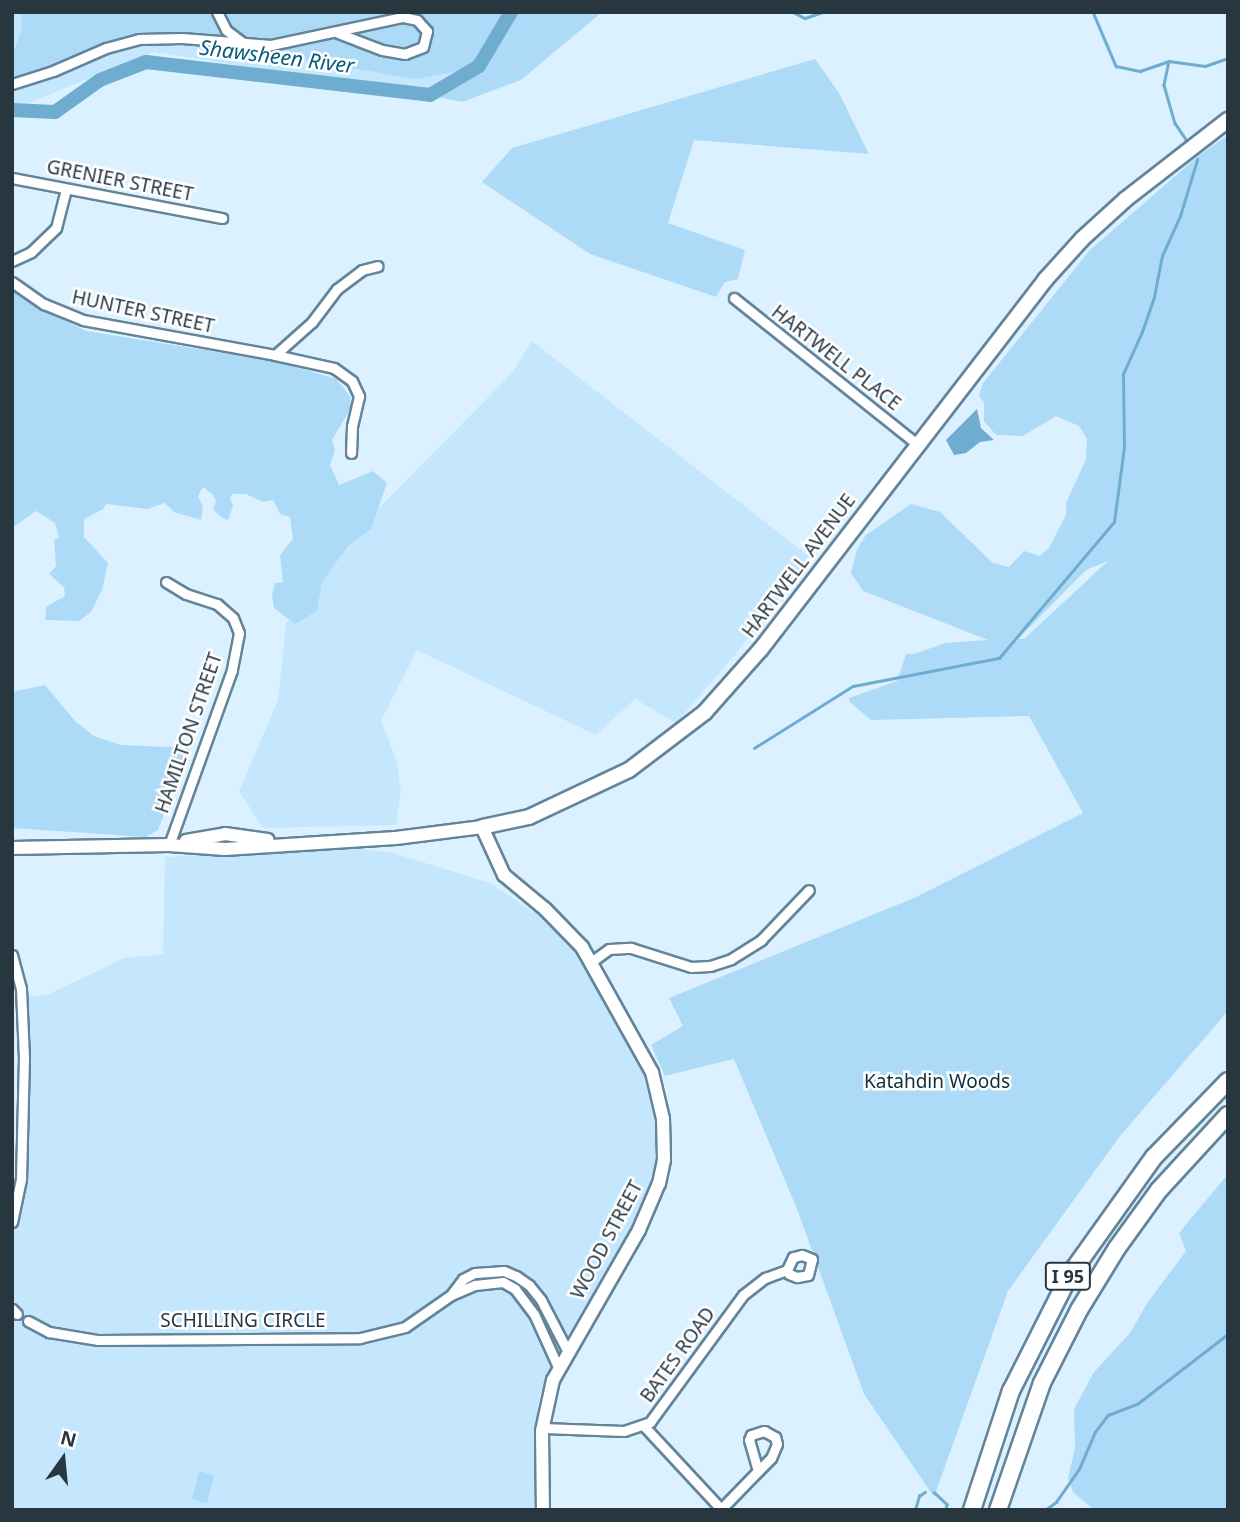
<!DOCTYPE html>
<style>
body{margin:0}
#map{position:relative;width:1240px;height:1522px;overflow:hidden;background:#dcf1ff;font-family:"Noto Sans",sans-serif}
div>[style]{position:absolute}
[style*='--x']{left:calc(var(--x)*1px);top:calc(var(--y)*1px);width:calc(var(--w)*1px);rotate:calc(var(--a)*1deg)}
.built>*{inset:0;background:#c4e7fd}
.green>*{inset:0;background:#addbf7}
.water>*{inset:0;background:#6eacd0}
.stream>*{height:2.5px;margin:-1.25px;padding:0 1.25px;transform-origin:1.25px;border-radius:1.25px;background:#6eacd0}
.river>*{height:14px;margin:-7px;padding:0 7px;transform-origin:7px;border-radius:7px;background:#6eacd0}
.roads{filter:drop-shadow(2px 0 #638499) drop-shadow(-2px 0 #638499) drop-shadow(0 2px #638499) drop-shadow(0 -2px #638499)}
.street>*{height:9px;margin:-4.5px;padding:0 4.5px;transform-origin:4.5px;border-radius:4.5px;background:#fff}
.secondary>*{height:12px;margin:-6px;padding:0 6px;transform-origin:6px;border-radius:6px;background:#fff}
.primary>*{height:14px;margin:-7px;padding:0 7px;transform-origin:7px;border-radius:7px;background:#fff}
.highway>*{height:16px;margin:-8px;padding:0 8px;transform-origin:8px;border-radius:8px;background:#fff}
span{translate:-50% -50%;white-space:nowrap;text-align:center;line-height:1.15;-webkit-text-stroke:5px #fff;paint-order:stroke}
.shield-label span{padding:2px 5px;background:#fff;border:2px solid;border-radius:5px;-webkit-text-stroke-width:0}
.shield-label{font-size:18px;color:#28363f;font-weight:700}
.street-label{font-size:19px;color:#28363f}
.park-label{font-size:19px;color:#102d3d}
.water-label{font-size:21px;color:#08597d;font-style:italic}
.frame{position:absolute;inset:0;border:14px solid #28363f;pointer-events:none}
.north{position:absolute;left:28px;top:1424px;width:70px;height:70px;-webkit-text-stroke:5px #fff;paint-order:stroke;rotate:15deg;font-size:19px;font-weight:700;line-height:28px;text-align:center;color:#28363f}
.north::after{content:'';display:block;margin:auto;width:24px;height:32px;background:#28363f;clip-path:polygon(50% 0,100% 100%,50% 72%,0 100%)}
</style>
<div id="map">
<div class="built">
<div style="clip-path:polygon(12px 12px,487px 12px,463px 75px,417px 93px,154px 52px,16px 108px,12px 107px)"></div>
<div style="clip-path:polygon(532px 341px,810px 557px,735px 655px,676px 723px,635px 699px,596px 735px,417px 650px,381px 721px,396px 759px,401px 791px,396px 825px,263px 828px,239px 791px,278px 700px,286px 623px,312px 593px,301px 587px,511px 374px)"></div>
<div style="clip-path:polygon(361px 849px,393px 853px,490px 883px,547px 921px,573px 948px,648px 1079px,656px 1109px,655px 1167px,642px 1209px,559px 1351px,540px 1394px,534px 1440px,536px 1510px,12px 1510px,12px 1231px,19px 1216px,28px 1163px,27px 996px,47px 995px,124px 958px,163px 954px,165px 857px)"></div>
</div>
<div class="green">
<div style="clip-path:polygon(21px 12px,602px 12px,521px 80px,462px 102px,417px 93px,463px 75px,460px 71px,415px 79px,306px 60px,280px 48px,246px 48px,182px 42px,128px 44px,12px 90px,12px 58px,22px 27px)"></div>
<div style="clip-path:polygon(815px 59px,839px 93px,869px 154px,694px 140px,668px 223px,745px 250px,738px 279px,725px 282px,716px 297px,590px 254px,482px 182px,512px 148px)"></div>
<div style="clip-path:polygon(evenodd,1228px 135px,1228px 1011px,1120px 1136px,1008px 1291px,934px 1497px,864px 1394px,797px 1209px,734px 1059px,665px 1076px,651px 1045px,683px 1026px,669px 998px,914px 898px,1083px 813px,1029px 716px,871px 720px,850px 702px,849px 698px,897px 681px,906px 654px,914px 654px,945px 643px,988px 640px,863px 591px,851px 573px,857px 549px,866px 535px,911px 504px,940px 512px,993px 563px,1009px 567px,1024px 551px,1040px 556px,1049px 548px,1066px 515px,1066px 503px,1086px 459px,1087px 439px,1079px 426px,1056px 416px,1023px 436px,996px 435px,984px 421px,984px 403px,979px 395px,983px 383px,1089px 251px,1197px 157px,1228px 135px,1108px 561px,1024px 639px,1018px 639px,1086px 570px,1108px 561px)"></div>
<div style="clip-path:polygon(12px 289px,35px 306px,86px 331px,280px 362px,336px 379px,350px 396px,351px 408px,332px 440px,335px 450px,330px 465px,339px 485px,373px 471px,387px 483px,371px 529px,348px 546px,322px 582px,317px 611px,295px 624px,274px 608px,272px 594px,275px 583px,283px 582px,280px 555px,293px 539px,290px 517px,280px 514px,273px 500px,263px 502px,246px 494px,232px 494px,230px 498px,233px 506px,228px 520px,222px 518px,213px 509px,216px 501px,213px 495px,203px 487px,198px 496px,203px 507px,201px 520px,174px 512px,165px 503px,147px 509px,106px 504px,103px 509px,84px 519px,84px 537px,108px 563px,102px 590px,91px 612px,79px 621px,45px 620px,46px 607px,65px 596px,64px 587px,49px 574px,56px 566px,54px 540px,59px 537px,55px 523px,36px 511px,12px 528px)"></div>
<div style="clip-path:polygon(45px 685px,76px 722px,94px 736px,121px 745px,168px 747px,191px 744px,158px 830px,146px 837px,12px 828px,12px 692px)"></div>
<div style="clip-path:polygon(1228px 1174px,1228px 1510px,1094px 1510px,1073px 1492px,1068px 1478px,1075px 1448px,1074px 1409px,1094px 1372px,1130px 1333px,1147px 1303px,1186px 1251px,1179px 1233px)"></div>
<div style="clip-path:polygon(199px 1471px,214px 1475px,207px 1503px,192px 1499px)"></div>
</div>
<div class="water">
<div style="clip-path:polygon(977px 409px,981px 428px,994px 440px,980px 442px,966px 453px,954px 455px,946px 440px)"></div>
</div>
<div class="stream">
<div style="--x:793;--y:12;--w:13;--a:27"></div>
<div style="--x:805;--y:18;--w:18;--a:-19"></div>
<div style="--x:1093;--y:12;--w:59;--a:66.9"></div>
<div style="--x:1116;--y:66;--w:25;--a:12"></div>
<div style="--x:1140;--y:71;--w:31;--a:-19"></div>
<div style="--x:1169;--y:61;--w:36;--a:8"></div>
<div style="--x:1205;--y:66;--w:24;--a:-19"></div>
<div style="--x:1169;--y:61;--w:25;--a:102"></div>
<div style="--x:1164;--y:85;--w:40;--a:74"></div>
<div style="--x:1175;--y:123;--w:22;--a:56"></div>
<div style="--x:754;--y:748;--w:117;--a:-32.1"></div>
<div style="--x:853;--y:686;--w:149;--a:-10.9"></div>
<div style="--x:999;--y:658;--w:178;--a:-49.8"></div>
<div style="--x:1114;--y:522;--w:76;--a:-82.4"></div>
<div style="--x:1124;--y:447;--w:73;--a:-90.8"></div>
<div style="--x:1123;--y:374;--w:46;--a:-65.7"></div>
<div style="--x:1142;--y:332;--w:37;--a:-71"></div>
<div style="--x:1154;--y:297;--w:42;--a:-79"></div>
<div style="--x:1162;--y:256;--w:44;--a:-65.8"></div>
<div style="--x:1180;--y:216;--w:59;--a:-73.1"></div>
<div style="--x:934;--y:1492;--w:18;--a:43"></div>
<div style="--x:947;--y:1504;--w:6;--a:99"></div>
<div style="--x:915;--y:1510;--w:15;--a:-74"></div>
<div style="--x:919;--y:1496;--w:7;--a:-34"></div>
<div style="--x:1045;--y:1510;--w:14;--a:-36"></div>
<div style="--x:1056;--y:1502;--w:40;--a:-55.1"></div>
<div style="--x:1079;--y:1469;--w:40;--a:-66.6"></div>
<div style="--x:1095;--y:1432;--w:21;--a:-53"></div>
<div style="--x:1108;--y:1415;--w:31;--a:-21"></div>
<div style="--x:1137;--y:1404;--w:115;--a:-37.6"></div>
</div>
<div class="river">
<div style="--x:12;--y:110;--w:43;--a:2.7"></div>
<div style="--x:55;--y:112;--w:55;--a:-35.4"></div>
<div style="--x:100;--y:80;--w:49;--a:-21.4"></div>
<div style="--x:146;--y:62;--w:286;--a:6.6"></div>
<div style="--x:430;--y:95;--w:57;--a:-30.6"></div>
<div style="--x:479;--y:66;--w:63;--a:-59.3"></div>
</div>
<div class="roads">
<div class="street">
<div style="--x:217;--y:12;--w:20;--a:63"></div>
<div style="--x:226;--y:30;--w:21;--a:37"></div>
<div style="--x:12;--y:84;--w:43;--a:-17.6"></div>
<div style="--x:53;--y:71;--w:58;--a:-23.5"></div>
<div style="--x:106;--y:48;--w:34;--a:-15"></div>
<div style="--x:139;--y:39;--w:43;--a:-1.3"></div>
<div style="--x:182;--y:38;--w:89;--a:4.5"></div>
<div style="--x:271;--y:45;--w:135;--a:-12"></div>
<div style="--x:403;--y:17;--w:14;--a:12"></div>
<div style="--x:417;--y:20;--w:15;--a:48"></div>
<div style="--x:427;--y:31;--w:16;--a:104"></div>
<div style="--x:423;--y:47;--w:19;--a:159"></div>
<div style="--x:405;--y:54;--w:23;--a:-170"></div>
<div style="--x:382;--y:50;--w:47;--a:-158.9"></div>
<div style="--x:12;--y:178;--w:214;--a:10.8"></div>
<div style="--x:12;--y:261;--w:21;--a:-25"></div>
<div style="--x:31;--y:252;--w:35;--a:-44"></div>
<div style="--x:56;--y:228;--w:40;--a:-75.6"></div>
<div style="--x:12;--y:282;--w:39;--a:35"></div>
<div style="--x:44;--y:304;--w:42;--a:22.3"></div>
<div style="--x:83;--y:320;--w:195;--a:10.3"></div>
<div style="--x:275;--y:355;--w:50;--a:-41.7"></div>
<div style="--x:312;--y:322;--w:41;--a:-52.9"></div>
<div style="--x:337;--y:289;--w:31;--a:-37"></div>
<div style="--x:362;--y:270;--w:16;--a:-14"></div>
<div style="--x:734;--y:298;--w:234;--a:38.6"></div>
<div style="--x:275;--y:355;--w:60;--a:12.4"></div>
<div style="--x:334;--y:368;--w:22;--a:36"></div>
<div style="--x:352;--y:381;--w:17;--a:65"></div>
<div style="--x:359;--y:396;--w:31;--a:103"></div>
<div style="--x:352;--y:426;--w:27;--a:92"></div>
<div style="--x:166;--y:582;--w:23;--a:31"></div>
<div style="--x:186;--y:594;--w:33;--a:18"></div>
<div style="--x:217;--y:604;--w:21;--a:41"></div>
<div style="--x:233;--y:618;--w:16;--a:68"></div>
<div style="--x:239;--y:633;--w:38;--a:101"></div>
<div style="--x:232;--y:670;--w:186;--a:109.8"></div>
<div style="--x:12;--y:955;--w:35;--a:75"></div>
<div style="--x:21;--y:989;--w:68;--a:87.5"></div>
<div style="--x:24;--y:1057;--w:122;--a:91.4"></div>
<div style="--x:21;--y:1179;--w:44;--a:101.8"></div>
<div style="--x:591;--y:962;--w:22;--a:-36"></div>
<div style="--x:609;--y:949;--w:22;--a:-3"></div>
<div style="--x:631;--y:948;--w:63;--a:17.6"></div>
<div style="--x:691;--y:967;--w:19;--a:-3"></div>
<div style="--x:710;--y:966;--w:22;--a:-18"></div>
<div style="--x:731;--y:959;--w:36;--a:-32"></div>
<div style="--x:761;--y:940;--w:69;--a:-46.2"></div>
<div style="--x:451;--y:1295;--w:20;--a:-53"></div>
<div style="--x:463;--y:1279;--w:13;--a:-27"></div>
<div style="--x:475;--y:1273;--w:29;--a:-4"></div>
<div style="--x:504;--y:1271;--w:13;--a:23"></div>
<div style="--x:516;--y:1276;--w:16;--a:35"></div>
<div style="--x:529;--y:1285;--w:19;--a:51"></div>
<div style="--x:541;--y:1300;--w:59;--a:62.6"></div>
<div style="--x:12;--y:1309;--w:7;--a:45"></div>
<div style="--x:28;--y:1321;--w:24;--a:28"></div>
<div style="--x:49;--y:1332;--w:50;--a:9.3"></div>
<div style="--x:98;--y:1340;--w:262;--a:-0.4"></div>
<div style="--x:360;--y:1338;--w:46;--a:-13.7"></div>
<div style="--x:405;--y:1327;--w:56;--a:-34.8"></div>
<div style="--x:451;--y:1295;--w:26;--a:-23"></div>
<div style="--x:475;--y:1285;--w:28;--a:-6"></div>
<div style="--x:503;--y:1282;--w:14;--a:30"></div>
<div style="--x:515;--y:1289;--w:31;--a:53"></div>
<div style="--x:534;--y:1314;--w:60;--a:65.6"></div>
<div style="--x:643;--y:1425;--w:115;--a:47.1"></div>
<div style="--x:721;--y:1509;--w:53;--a:-45.8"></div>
<div style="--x:758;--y:1471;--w:32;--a:-106"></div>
<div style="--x:749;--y:1440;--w:5;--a:-68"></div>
<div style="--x:751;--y:1435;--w:14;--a:-17"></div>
<div style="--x:764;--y:1431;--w:13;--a:29"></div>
<div style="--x:775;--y:1437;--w:7;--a:74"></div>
<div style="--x:777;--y:1444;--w:15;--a:113"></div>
<div style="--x:771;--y:1458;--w:18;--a:135"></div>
<div style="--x:543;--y:1428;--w:81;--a:2.1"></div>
<div style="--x:624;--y:1431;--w:28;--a:-19"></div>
<div style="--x:650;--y:1422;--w:157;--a:-53.8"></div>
<div style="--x:743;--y:1295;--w:28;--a:-38"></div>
<div style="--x:765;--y:1278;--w:23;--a:-20"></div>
<div style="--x:787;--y:1270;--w:4;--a:63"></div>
<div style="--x:789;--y:1274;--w:9;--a:21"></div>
<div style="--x:797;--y:1277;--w:11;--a:-10"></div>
<div style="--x:808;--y:1275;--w:16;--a:-76"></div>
<div style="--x:812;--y:1259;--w:11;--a:-158"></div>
<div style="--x:802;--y:1255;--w:9;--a:167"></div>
<div style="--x:793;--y:1257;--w:14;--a:115"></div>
</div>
<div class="secondary">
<div style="--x:186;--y:841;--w:40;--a:-10"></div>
<div style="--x:225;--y:834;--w:43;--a:7.9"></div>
<div style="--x:12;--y:848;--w:157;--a:-1.1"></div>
<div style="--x:169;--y:845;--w:56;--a:4.1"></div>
<div style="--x:225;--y:849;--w:171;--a:-3.7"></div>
<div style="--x:396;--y:838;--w:87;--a:-7.3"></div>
<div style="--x:482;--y:827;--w:53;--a:65.4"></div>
<div style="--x:504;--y:875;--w:53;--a:39.7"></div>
<div style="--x:545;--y:909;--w:53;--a:45.8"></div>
<div style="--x:582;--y:947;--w:143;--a:60.8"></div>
<div style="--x:652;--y:1072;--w:48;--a:76.8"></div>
<div style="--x:663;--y:1119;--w:41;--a:88.6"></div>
<div style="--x:664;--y:1160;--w:24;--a:102"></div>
<div style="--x:659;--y:1183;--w:51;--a:113.1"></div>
<div style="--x:639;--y:1230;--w:173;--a:119.8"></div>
<div style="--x:553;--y:1380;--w:52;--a:102.2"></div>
<div style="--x:542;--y:1431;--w:79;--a:89.3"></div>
</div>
<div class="primary">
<div style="--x:482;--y:827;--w:48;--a:-12"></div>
<div style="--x:529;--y:817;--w:110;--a:-25.2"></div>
<div style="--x:629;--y:770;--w:96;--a:-37.3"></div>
<div style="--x:705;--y:712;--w:84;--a:-48.4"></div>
<div style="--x:761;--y:649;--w:466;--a:-52.4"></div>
<div style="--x:1045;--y:280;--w:55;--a:-47.9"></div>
<div style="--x:1082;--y:239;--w:59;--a:-42.3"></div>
<div style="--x:1126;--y:199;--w:129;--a:-37.8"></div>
</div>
<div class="highway">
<div style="--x:972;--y:1510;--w:125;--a:-71.9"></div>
<div style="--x:1011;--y:1391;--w:129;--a:-63.2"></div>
<div style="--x:1069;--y:1276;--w:146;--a:-54.5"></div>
<div style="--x:1154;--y:1157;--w:106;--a:-45.8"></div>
<div style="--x:998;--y:1510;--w:134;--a:-70.9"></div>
<div style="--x:1042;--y:1383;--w:82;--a:-63.1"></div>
<div style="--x:1079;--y:1310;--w:73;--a:-58.5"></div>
<div style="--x:1117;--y:1248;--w:72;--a:-54.1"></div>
<div style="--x:1159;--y:1190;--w:102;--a:-47.4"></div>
</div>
</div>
<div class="shield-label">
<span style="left:1068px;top:1276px">I 95</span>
</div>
<div class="street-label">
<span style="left:120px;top:181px;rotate:11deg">GRENIER STREET</span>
<span style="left:143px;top:312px;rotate:12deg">HUNTER STREET</span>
<span style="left:836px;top:358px;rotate:38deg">HARTWELL PLACE</span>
<span style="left:799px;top:566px;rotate:-53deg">HARTWELL AVENUE</span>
<span style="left:189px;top:733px;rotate:-71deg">HAMILTON STREET</span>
<span style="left:607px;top:1240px;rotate:-62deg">WOOD STREET</span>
<span style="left:243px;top:1321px">SCHILLING CIRCLE</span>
<span style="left:678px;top:1355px;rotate:-54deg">BATES ROAD</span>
</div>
<div class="park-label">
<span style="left:937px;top:1082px">Katahdin Woods</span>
</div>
<div class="water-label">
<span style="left:277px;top:56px;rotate:7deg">Shawsheen River</span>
</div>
<div class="frame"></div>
<div class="north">N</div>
</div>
